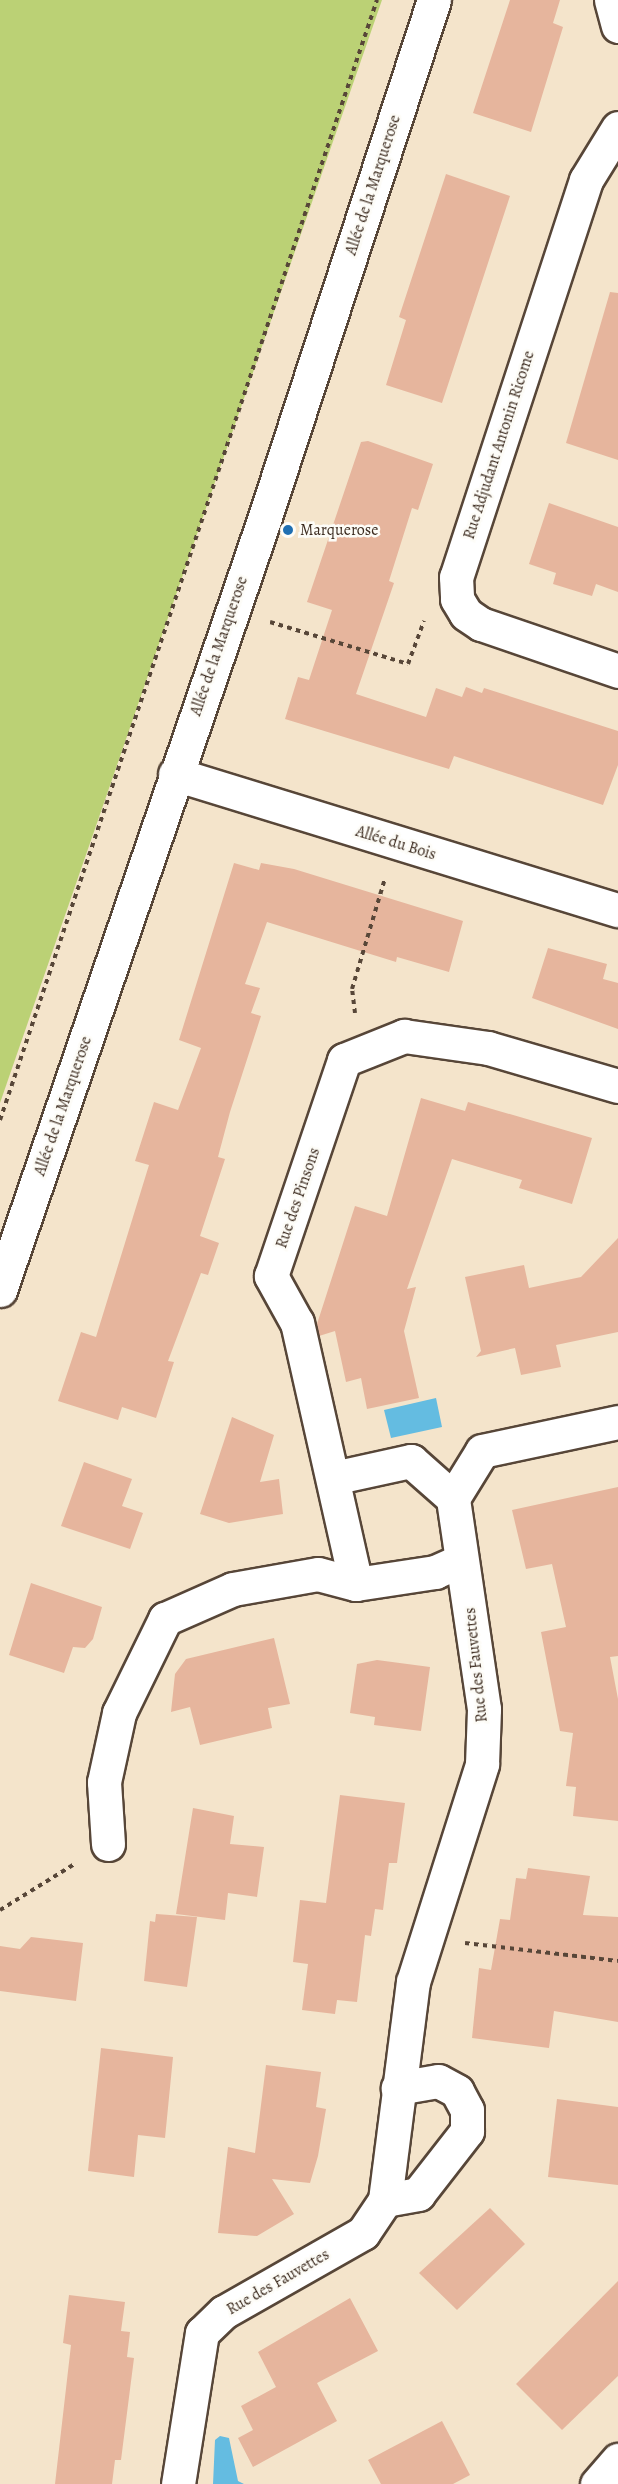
<!DOCTYPE html>
<meta charset="utf-8">
<style>
body{margin:0}
#map{position:relative;width:618px;height:2484px;overflow:hidden;background:#f4e4cb;font-family:Alegreya,serif}
div>[style]{position:absolute}
[style*='--x']{left:calc(var(--x)*1px);top:calc(var(--y)*1px);width:calc(var(--w)*1px);rotate:calc(var(--a)*1deg)}
.green>*{inset:0;background:#bbd175}
.water>*{inset:0;background:#64bce1}
.building>*{inset:0;background:#e6b59d}
.path>*{height:4px;margin-top:-2px;transform-origin:0;background:repeating-linear-gradient(90deg,#574638 0 4.5px,transparent 0 9px)}
.roads{filter:drop-shadow(2px 0 #574638) drop-shadow(-2px 0 #574638) drop-shadow(0 2px #574638) drop-shadow(0 -2px #574638)}
.minor>*{height:33px;margin:-16.5px;padding:0 16.5px;transform-origin:16.5px;border-radius:16.5px;background:#fff}
.dots>*{width:16px;height:16px;translate:-50% -50%;box-sizing:border-box;border:3px solid #fdfcf7;border-radius:50%}
span{translate:-50% -50%;white-space:nowrap;text-align:center;line-height:1.15;-webkit-text-stroke:5px #fdfcf7;paint-order:stroke}
.street-label{font-size:16px;color:#3b2a1e}
.poi-label{font-size:16px;color:#3b2a1e}
.left{translate:0 -50%;text-align:left}
</style>
<div id="map">
<div class="green">
<div style="clip-path:polygon(0 0,382px 0,0 1103px)"></div>
</div>
<div class="water">
<div style="clip-path:polygon(436px 1398px,442px 1427px,391px 1438px,384px 1410px)"></div>
<div style="clip-path:polygon(220px 2436px,229px 2438px,238px 2481px,244px 2484px,213px 2484px,215px 2440px)"></div>
</div>
<div class="building">
<div style="clip-path:polygon(510px 0,560px 0,553px 23px,563px 27px,531px 132px,473px 113px)"></div>
<div style="clip-path:polygon(446px 174px,510px 196px,442px 403px,386px 385px,406px 320px,399px 317px)"></div>
<div style="clip-path:polygon(610px 292px,618px 293px,618px 460px,566px 443px)"></div>
<div style="clip-path:polygon(368px 441px,433px 464px,418px 510px,412px 508px,389px 581px,394px 583px,356px 694px,426px 717px,436px 688px,462px 697px,466px 687px,482px 693px,484px 688px,618px 731px,618px 765px,603px 805px,454px 756px,449px 769px,285px 719px,298px 677px,309px 680px,332px 610px,307px 602px,361px 442px)"></div>
<div style="clip-path:polygon(549px 503px,618px 527px,618px 592px,596px 584px,592px 596px,553px 584px,556px 573px,529px 564px)"></div>
<div style="clip-path:polygon(234px 863px,259px 870px,261px 863px,294px 869px,463px 921px,449px 972px,397px 957px,396px 962px,267px 922px,245px 984px,260px 988px,251px 1013px,261px 1016px,230px 1112px,218px 1157px,225px 1159px,200px 1236px,219px 1243px,208px 1275px,201px 1273px,168px 1361px,174px 1362px,156px 1418px,122px 1407px,118px 1420px,58px 1401px,81px 1332px,96px 1337px,149px 1165px,135px 1161px,154px 1102px,178px 1110px,201px 1048px,179px 1040px)"></div>
<div style="clip-path:polygon(548px 948px,607px 964px,603px 979px,618px 983px,618px 1029px,532px 998px)"></div>
<div style="clip-path:polygon(421px 1098px,465px 1111px,468px 1102px,592px 1138px,572px 1204px,519px 1188px,522px 1180px,452px 1159px,407px 1289px,416px 1287px,404px 1331px,419px 1398px,367px 1409px,361px 1378px,346px 1382px,335px 1331px,319px 1336px,317px 1324px,355px 1206px,387px 1216px)"></div>
<div style="clip-path:polygon(618px 1238px,618px 1332px,556px 1345px,561px 1367px,521px 1375px,515px 1348px,476px 1357px,481px 1351px,465px 1277px,524px 1265px,529px 1288px,581px 1277px)"></div>
<div style="clip-path:polygon(232px 1417px,274px 1435px,260px 1482px,279px 1479px,283px 1514px,229px 1523px,200px 1514px)"></div>
<div style="clip-path:polygon(84px 1462px,132px 1479px,122px 1506px,143px 1513px,130px 1549px,61px 1526px)"></div>
<div style="clip-path:polygon(618px 1487px,618px 1656px,610px 1657px,618px 1699px,618px 1821px,573px 1816px,576px 1787px,566px 1786px,573px 1733px,560px 1731px,541px 1632px,566px 1627px,552px 1564px,526px 1569px,512px 1510px)"></div>
<div style="clip-path:polygon(31px 1583px,102px 1607px,93px 1639px,85px 1648px,73px 1647px,64px 1673px,9px 1655px)"></div>
<div style="clip-path:polygon(274px 1638px,290px 1704px,268px 1708px,272px 1728px,200px 1745px,190px 1707px,171px 1712px,175px 1674px,186px 1659px)"></div>
<div style="clip-path:polygon(377px 1660px,430px 1667px,421px 1731px,374px 1725px,375px 1717px,350px 1713px,357px 1664px)"></div>
<div style="clip-path:polygon(340px 1795px,405px 1803px,397px 1863px,389px 1863px,383px 1910px,375px 1909px,371px 1936px,365px 1935px,357px 2002px,337px 2000px,335px 2014px,302px 2010px,308px 1964px,293px 1962px,300px 1900px,326px 1903px)"></div>
<div style="clip-path:polygon(193px 1808px,234px 1816px,230px 1844px,264px 1847px,257px 1897px,228px 1893px,225px 1920px,176px 1914px)"></div>
<div style="clip-path:polygon(528px 1868px,590px 1876px,583px 1915px,618px 1917px,618px 2022px,554px 2011px,549px 2048px,472px 2038px,479px 1968px,491px 1970px,500px 1919px,510px 1920px,516px 1878px,526px 1879px)"></div>
<div style="clip-path:polygon(156px 1914px,197px 1917px,187px 1987px,144px 1981px,150px 1921px,155px 1922px)"></div>
<div style="clip-path:polygon(31px 1937px,83px 1943px,76px 2001px,0 1991px,0 1946px,20px 1949px)"></div>
<div style="clip-path:polygon(101px 2048px,173px 2057px,165px 2138px,138px 2135px,134px 2177px,88px 2171px)"></div>
<div style="clip-path:polygon(266px 2065px,321px 2072px,316px 2107px,326px 2109px,318px 2156px,310px 2183px,272px 2179px,294px 2214px,257px 2236px,218px 2233px,228px 2147px,255px 2153px)"></div>
<div style="clip-path:polygon(557px 2099px,618px 2107px,618px 2185px,548px 2177px)"></div>
<div style="clip-path:polygon(490px 2208px,525px 2244px,457px 2310px,419px 2273px)"></div>
<div style="clip-path:polygon(618px 2281px,618px 2376px,562px 2430px,516px 2384px)"></div>
<div style="clip-path:polygon(69px 2295px,125px 2302px,121px 2331px,130px 2332px,127px 2357px,134px 2358px,121px 2460px,115px 2460px,112px 2484px,55px 2484px,71px 2345px,63px 2343px)"></div>
<div style="clip-path:polygon(350px 2298px,378px 2351px,317px 2383px,337px 2421px,253px 2467px,238px 2438px,253px 2430px,241px 2406px,276px 2387px,258px 2352px)"></div>
<div style="clip-path:polygon(442px 2421px,470px 2475px,453px 2484px,381px 2484px,368px 2460px)"></div>
</div>
<div class="path">
<div style="--x:270;--y:622;--w:144;--a:16.9"></div>
<div style="--x:408;--y:664;--w:46;--a:-69.6"></div>
<div style="--x:355;--y:1013;--w:24;--a:-97"></div>
<div style="--x:352;--y:989;--w:116;--a:-73.4"></div>
<div style="--x:0;--y:1120;--w:1182;--a:-71.4"></div>
<div style="--x:0;--y:1910;--w:89;--a:-31.7"></div>
<div style="--x:465;--y:1943;--w:154;--a:6.7"></div>
</div>
<div class="roads">
<div class="minor">
<div style="--x:611;--y:0;--w:27;--a:75"></div>
<div style="--x:618;--y:128;--w:61;--a:121.6"></div>
<div style="--x:586;--y:180;--w:418;--a:108.1"></div>
<div style="--x:456;--y:577;--w:22;--a:87"></div>
<div style="--x:457;--y:599;--w:17;--a:59"></div>
<div style="--x:466;--y:614;--w:18;--a:34"></div>
<div style="--x:481;--y:624;--w:145;--a:18.9"></div>
<div style="--x:175;--y:774;--w:463;--a:17.1"></div>
<div style="--x:0;--y:1290;--w:814;--a:-71.08"></div>
<div style="--x:264;--y:520;--w:547;--a:-71.9"></div>
<div style="--x:333;--y:1478;--w:80;--a:-12.3"></div>
<div style="--x:411;--y:1461;--w:56;--a:41.4"></div>
<div style="--x:356;--y:1584;--w:268;--a:-102.7"></div>
<div style="--x:297;--y:1323;--w:54;--a:-119"></div>
<div style="--x:271;--y:1276;--w:228;--a:-71.3"></div>
<div style="--x:344;--y:1060;--w:65;--a:-21.8"></div>
<div style="--x:404;--y:1036;--w:85;--a:8.1"></div>
<div style="--x:488;--y:1048;--w:135;--a:16.3"></div>
<div style="--x:108;--y:1844;--w:62;--a:-93.7"></div>
<div style="--x:104;--y:1782;--w:71;--a:-77.7"></div>
<div style="--x:119;--y:1713;--w:105;--a:-63.9"></div>
<div style="--x:165;--y:1619;--w:74;--a:-23.8"></div>
<div style="--x:233;--y:1589;--w:86;--a:-10"></div>
<div style="--x:318;--y:1574;--w:39;--a:15"></div>
<div style="--x:356;--y:1584;--w:80;--a:-8.6"></div>
<div style="--x:435;--y:1572;--w:27;--a:-24"></div>
<div style="--x:385;--y:2200;--w:34;--a:-10"></div>
<div style="--x:418;--y:2194;--w:80;--a:-52.1"></div>
<div style="--x:467;--y:2131;--w:21;--a:-90"></div>
<div style="--x:467;--y:2110;--w:21;--a:-118"></div>
<div style="--x:457;--y:2091;--w:21;--a:-152"></div>
<div style="--x:438;--y:2081;--w:41;--a:170.1"></div>
<div style="--x:178;--y:2484;--w:153;--a:-81"></div>
<div style="--x:202;--y:2333;--w:30;--a:-44"></div>
<div style="--x:224;--y:2312;--w:160;--a:-29.6"></div>
<div style="--x:363;--y:2233;--w:40;--a:-56"></div>
<div style="--x:385;--y:2200;--w:220;--a:-82.7"></div>
<div style="--x:413;--y:1982;--w:229;--a:-72.4"></div>
<div style="--x:482;--y:1764;--w:55;--a:-87.9"></div>
<div style="--x:484;--y:1709;--w:213;--a:-98.4"></div>
<div style="--x:453;--y:1498;--w:55;--a:-58.3"></div>
<div style="--x:482;--y:1451;--w:139;--a:-12"></div>
<div style="--x:597;--y:2484;--w:32;--a:-49"></div>
</div>
</div>
<div class="dots">
<div style="left:288px;top:530px;background:#1f6fb2"></div>
</div>
<div class="street-label">
<span style="left:373px;top:185px;rotate:-72deg">Allée de la Marquerose</span>
<span style="left:499px;top:445px;rotate:-72deg">Rue Adjudant Antonin Ricome</span>
<span style="left:219px;top:646px;rotate:-71deg">Allée de la Marquerose</span>
<span style="left:396px;top:843px;rotate:17deg">Allée du Bois</span>
<span style="left:63px;top:1106px;rotate:-71deg">Allée de la Marquerose</span>
<span style="left:298px;top:1198px;rotate:-71deg">Rue des Pinsons</span>
<span style="left:476px;top:1665px;rotate:-96deg">Rue des Fauvettes</span>
<span style="left:278px;top:2282px;rotate:-30deg">Rue des Fauvettes</span>
</div>
<div class="poi-label">
<span class="left" style="left:300px;top:530px">Marquerose</span>
</div>
</div>
